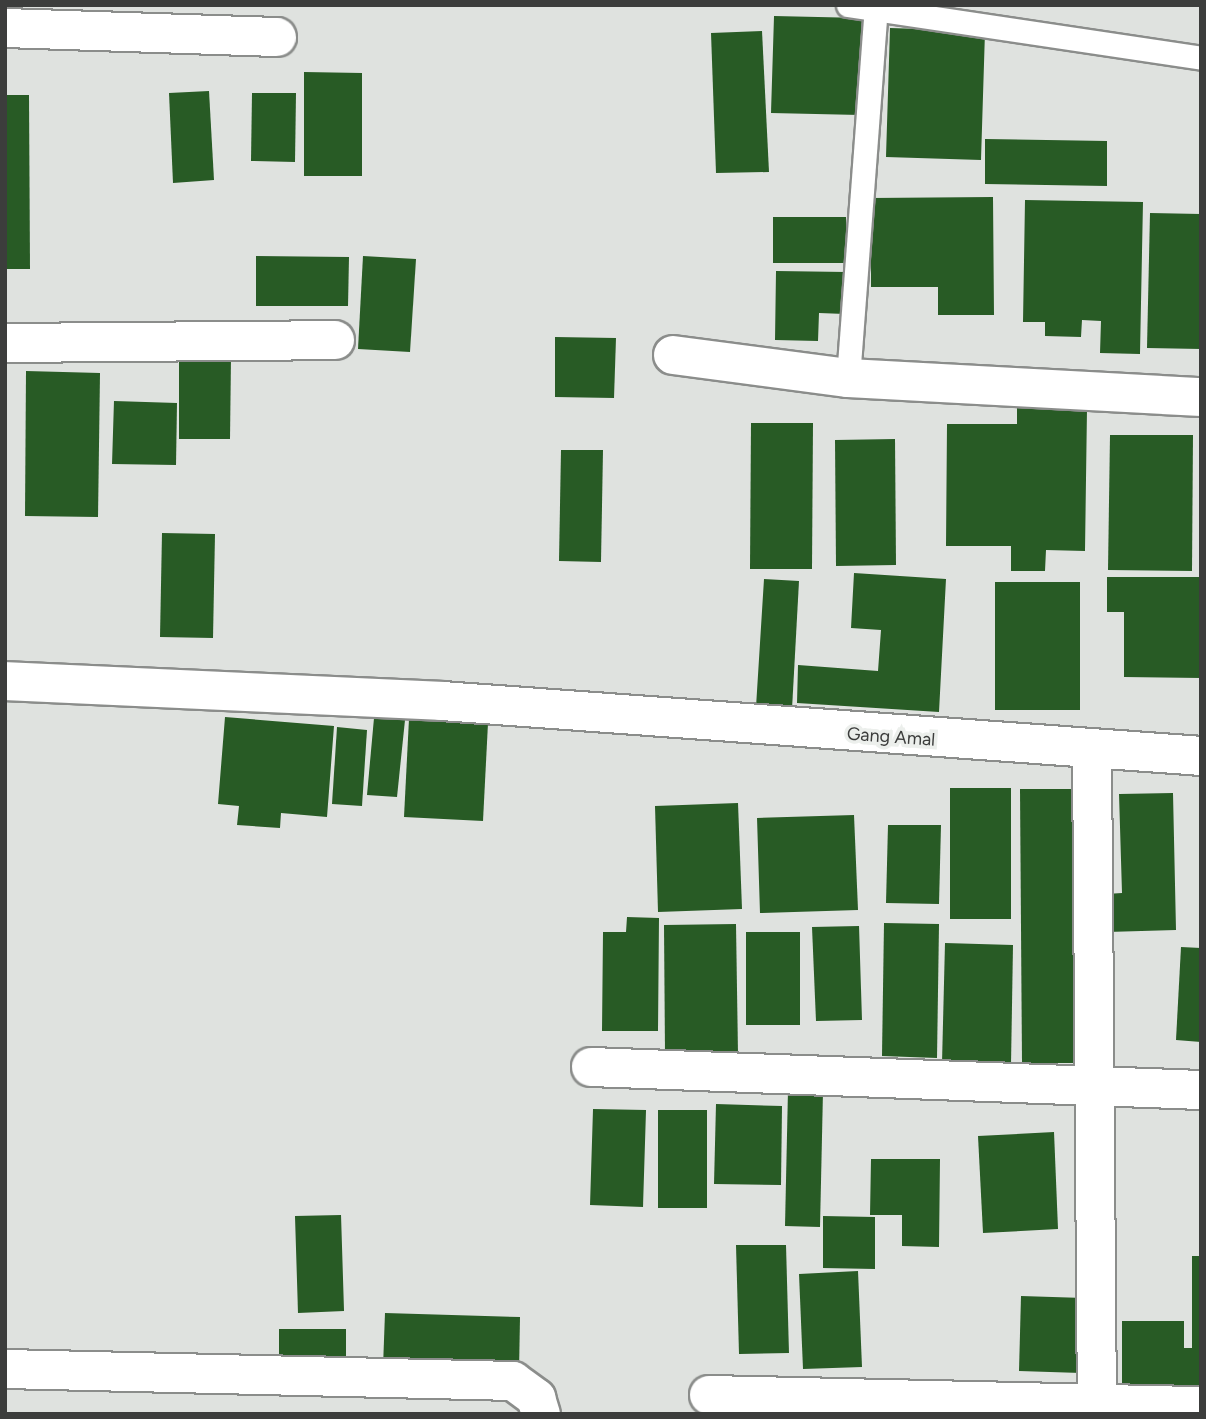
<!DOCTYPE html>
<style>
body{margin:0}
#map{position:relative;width:1206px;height:1419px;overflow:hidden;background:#dfe2df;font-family:Figtree,sans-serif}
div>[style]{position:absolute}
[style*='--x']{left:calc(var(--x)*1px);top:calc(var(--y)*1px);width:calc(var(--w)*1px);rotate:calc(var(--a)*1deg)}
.building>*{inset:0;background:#285b25}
.roads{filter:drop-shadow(2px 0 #8b8d8b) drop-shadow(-2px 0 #8b8d8b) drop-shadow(0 2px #8b8d8b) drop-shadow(0 -2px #8b8d8b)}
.service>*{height:23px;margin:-11.5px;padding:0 11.5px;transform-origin:11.5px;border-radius:11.5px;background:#fff}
.minor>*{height:38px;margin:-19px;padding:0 19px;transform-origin:19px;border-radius:19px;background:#fff}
span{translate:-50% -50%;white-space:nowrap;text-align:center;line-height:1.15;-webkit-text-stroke:7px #ecefec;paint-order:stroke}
.street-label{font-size:18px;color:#3c3d3c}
.frame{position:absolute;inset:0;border:7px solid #3c3d3c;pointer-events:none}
</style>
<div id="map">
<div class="building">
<div style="clip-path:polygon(774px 16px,862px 18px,860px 115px,771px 113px)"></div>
<div style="clip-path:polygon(890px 28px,985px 31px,981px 160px,886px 157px)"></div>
<div style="clip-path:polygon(762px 31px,769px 172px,716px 173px,711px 33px)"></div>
<div style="clip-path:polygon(304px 72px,362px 73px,362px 176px,304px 176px)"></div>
<div style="clip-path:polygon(209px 91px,214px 180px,173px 183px,169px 93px)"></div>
<div style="clip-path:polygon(252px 93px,296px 93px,295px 162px,251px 161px)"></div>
<div style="clip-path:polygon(5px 95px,29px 95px,30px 269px,5px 269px)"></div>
<div style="clip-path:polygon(985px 139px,1107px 141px,1107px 186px,985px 184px)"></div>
<div style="clip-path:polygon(993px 197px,994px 315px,938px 315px,938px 287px,871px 287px,871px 198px)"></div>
<div style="clip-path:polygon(1025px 200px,1143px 202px,1140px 354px,1100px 353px,1101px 321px,1082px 320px,1081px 337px,1045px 336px,1045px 322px,1023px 322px)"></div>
<div style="clip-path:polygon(1150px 213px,1201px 214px,1201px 349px,1147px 348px)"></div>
<div style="clip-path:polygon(773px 217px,846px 217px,846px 263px,773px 263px)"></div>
<div style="clip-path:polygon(256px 256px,349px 257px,348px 306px,256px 306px)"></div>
<div style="clip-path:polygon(363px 256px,416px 259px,410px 352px,358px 349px)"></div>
<div style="clip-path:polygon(776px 271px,846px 272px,845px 314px,819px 313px,818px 341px,775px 340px)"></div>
<div style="clip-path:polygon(555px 337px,616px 338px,614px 398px,555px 397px)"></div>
<div style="clip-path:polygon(179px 356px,231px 357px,230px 439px,179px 439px)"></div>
<div style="clip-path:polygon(26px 371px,100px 373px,98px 517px,25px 516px)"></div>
<div style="clip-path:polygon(114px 401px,177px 403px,176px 465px,112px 464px)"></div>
<div style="clip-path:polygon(1017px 408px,1087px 409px,1085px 551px,1046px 550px,1045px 571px,1011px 571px,1011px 546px,946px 546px,947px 424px,1017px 424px)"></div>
<div style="clip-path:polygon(751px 423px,813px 423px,812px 569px,750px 569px)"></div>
<div style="clip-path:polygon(1110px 435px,1193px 435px,1192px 571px,1108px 570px)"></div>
<div style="clip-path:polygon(895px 439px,896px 565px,836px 566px,835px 440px)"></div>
<div style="clip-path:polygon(561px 450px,603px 450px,601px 562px,559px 561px)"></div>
<div style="clip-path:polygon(162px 533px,215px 534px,213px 638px,160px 637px)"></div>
<div style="clip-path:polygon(854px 573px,946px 579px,939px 712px,797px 703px,798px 665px,878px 671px,881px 630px,851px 628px)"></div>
<div style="clip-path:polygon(1107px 577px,1201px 577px,1201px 678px,1124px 677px,1124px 612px,1107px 612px)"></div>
<div style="clip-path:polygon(764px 579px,799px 581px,792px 709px,756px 707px)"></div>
<div style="clip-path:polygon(995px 582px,1080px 582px,1080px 710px,995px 710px)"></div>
<div style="clip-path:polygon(225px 717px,334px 726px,327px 817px,281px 813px,280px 828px,237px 825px,239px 806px,218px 804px)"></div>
<div style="clip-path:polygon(374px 718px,405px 720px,397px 797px,367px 795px)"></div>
<div style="clip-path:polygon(409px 719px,488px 723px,483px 821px,404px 817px)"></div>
<div style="clip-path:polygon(337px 727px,367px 730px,362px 806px,332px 804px)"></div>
<div style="clip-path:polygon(950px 788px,1011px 788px,1011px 919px,950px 919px)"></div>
<div style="clip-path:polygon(1020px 789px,1084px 789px,1086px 1063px,1022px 1063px)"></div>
<div style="clip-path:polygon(1173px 793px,1176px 930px,1107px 932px,1106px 894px,1122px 893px,1119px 794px)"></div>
<div style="clip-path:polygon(738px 803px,742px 909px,658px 912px,655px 806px)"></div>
<div style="clip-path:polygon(854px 815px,858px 910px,760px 913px,757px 818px)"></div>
<div style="clip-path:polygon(888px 825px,941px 825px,939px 904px,886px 903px)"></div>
<div style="clip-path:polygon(627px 917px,659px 918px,658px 1031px,602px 1031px,603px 932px,626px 932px)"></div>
<div style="clip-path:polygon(884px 923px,939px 924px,937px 1058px,882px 1056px)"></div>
<div style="clip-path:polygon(736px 924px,738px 1054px,665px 1054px,664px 925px)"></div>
<div style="clip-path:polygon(859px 926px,862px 1020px,816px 1021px,812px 927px)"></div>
<div style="clip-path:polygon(746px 932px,800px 932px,800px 1025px,746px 1025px)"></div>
<div style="clip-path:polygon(945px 943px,1013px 945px,1011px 1065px,942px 1063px)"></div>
<div style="clip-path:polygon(1181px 947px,1201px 948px,1201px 1042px,1176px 1040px)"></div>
<div style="clip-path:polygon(788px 1090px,823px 1091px,820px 1227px,785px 1226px)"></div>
<div style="clip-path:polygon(716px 1104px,782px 1106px,781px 1185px,714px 1184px)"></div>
<div style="clip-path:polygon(593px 1109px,646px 1110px,643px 1207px,590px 1205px)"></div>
<div style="clip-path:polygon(658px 1110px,707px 1110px,707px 1208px,658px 1208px)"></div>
<div style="clip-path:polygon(1054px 1132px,1058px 1229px,983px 1233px,978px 1136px)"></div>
<div style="clip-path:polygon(871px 1159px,940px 1159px,939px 1247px,902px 1246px,902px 1215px,870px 1215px)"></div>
<div style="clip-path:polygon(341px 1215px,344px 1311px,298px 1313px,295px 1216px)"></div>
<div style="clip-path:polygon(823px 1216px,875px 1217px,875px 1269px,823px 1268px)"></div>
<div style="clip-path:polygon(736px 1245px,786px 1245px,789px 1353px,739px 1354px)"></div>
<div style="clip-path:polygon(1192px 1256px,1201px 1256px,1201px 1399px,1122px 1399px,1122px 1321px,1184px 1321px,1184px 1348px,1192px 1348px)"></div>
<div style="clip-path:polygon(858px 1271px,862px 1367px,803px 1369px,799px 1274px)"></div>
<div style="clip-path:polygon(1021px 1296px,1084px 1298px,1081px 1373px,1019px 1371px)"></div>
<div style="clip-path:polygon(385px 1313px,520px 1317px,519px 1372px,383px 1367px)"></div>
<div style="clip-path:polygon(279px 1329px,346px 1329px,346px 1373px,279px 1373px)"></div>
</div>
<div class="roads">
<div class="service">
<div style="--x:848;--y:5;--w:357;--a:8.5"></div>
<div style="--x:848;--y:378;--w:371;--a:-85.7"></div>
</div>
<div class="minor">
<div style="--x:5;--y:28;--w:272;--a:1.9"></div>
<div style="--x:5;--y:343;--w:330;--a:-0.5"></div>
<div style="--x:673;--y:355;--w:177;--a:7.5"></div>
<div style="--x:848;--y:378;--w:354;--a:3.1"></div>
<div style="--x:5;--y:681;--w:437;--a:2.6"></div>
<div style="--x:442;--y:701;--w:761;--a:4.14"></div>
<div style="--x:1092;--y:751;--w:663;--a:89.57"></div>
<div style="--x:591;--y:1067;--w:610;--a:2.16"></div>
<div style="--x:5;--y:1369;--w:508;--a:1.35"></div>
<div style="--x:513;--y:1381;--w:29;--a:36"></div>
<div style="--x:536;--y:1398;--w:17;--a:73"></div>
<div style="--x:709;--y:1395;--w:492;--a:1.3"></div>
</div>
</div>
<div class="street-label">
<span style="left:891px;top:737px;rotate:4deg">Gang Amal</span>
</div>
<div class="frame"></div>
</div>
